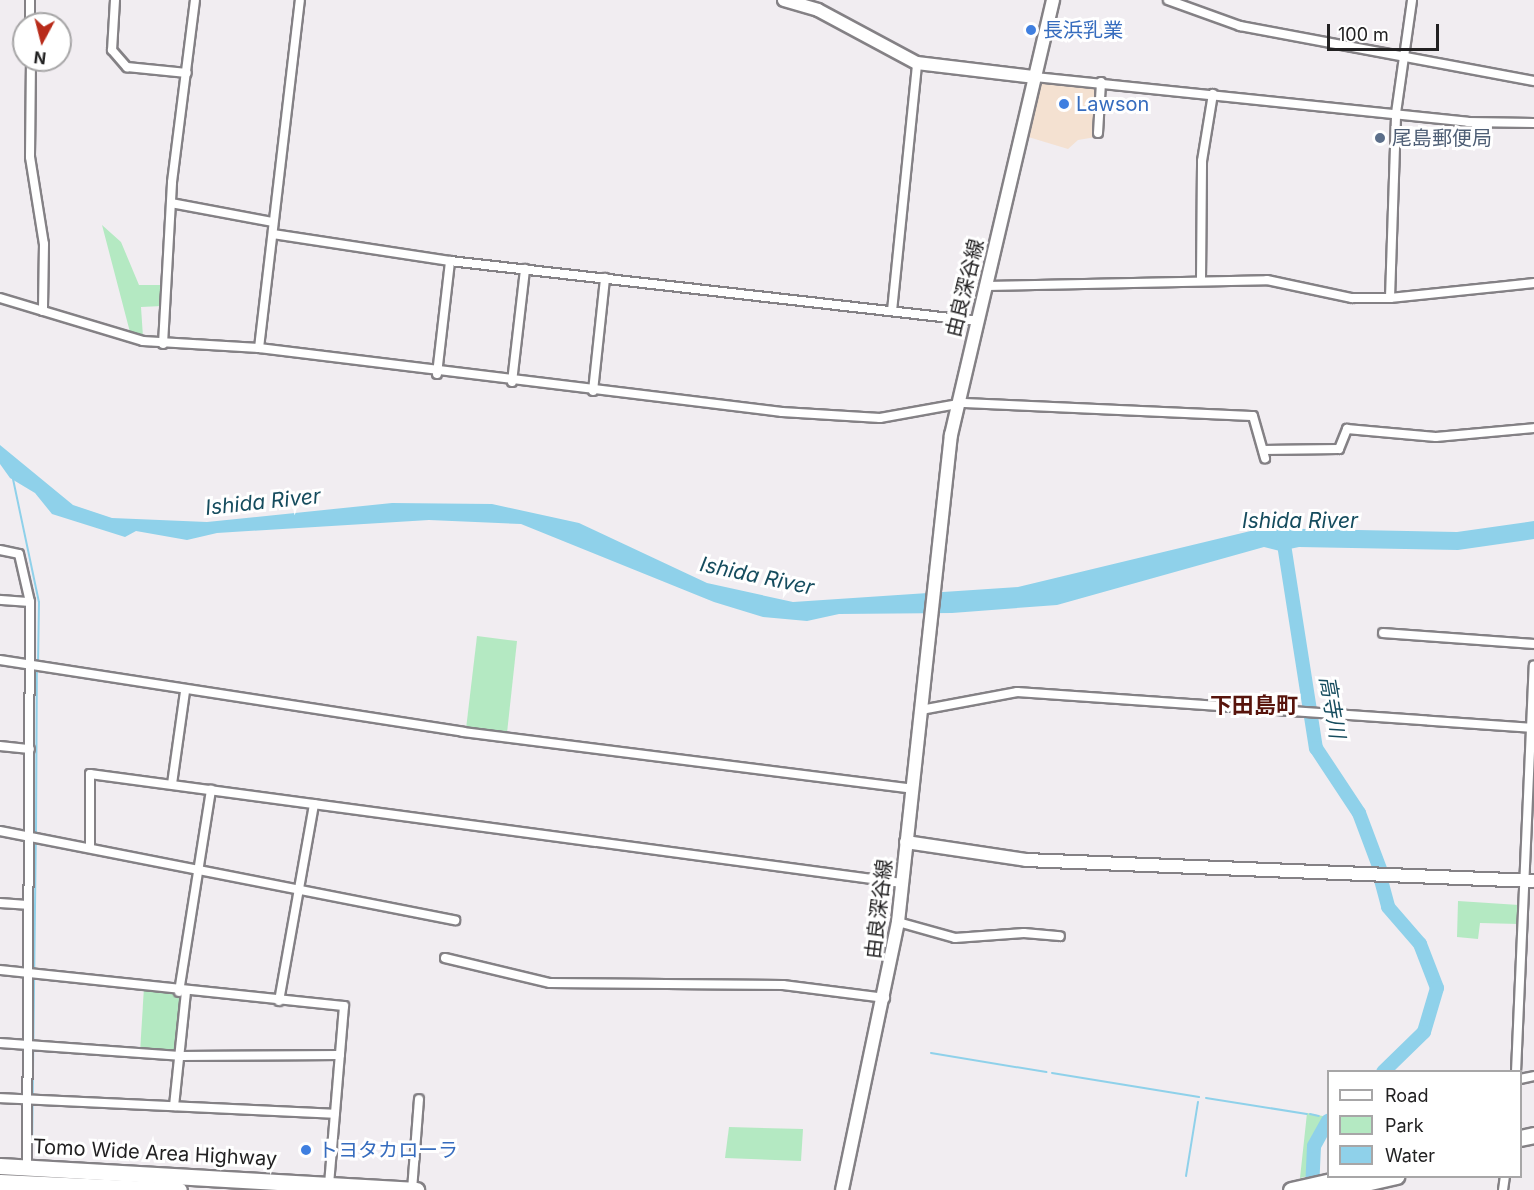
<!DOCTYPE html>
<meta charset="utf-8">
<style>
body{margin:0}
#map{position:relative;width:1534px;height:1190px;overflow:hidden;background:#f1edf1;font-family:Inter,"Noto Sans JP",sans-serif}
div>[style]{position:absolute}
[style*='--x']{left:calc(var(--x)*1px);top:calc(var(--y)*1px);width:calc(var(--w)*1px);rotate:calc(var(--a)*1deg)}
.commercial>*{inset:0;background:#f4e1d1}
.green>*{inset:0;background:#b4e9c2}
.water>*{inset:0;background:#8fd1ea}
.stream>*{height:2px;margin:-1px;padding:0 1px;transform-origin:1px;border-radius:1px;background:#8fd1ea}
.river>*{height:14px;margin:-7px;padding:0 7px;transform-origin:7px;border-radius:7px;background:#8fd1ea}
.roads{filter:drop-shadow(2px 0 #848185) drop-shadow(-2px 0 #848185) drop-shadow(0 2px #848185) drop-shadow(0 -2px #848185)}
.street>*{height:8px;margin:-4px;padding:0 4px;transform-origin:4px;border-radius:4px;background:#fff}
.secondary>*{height:12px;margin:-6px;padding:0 6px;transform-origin:6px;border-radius:6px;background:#fff}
.highway>*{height:15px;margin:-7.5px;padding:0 7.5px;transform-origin:7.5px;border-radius:7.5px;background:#fff}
.dots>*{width:16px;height:16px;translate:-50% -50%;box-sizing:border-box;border:3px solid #fff;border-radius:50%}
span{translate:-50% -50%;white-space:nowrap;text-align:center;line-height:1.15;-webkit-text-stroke:6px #fff;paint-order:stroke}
.shop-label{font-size:20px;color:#366cbe}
.left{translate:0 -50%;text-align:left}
.service-label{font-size:20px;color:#4e5e75}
.street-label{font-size:20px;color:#222122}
.water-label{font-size:21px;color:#154c5e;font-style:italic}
.quarter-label{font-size:22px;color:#58140c;font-weight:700}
.legend{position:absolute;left:1327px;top:1070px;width:195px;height:108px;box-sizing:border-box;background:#fff;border:2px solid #a7a6a7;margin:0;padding:8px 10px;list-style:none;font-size:18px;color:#222122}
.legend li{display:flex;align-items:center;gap:12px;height:30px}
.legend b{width:30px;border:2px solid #a7a6a7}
.north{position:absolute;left:12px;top:12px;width:60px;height:60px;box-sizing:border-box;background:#fff;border:2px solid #a7a6a7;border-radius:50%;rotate:187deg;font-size:16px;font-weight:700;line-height:24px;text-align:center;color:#222122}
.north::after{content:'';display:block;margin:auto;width:21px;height:27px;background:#b82b1a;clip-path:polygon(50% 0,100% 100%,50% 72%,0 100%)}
.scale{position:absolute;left:1327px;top:24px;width:112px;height:27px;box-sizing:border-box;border:3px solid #222122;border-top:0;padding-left:8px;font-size:18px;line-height:21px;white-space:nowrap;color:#222122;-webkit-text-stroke:4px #fff;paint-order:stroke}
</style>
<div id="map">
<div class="commercial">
<div style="clip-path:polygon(1038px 81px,1098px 84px,1096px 137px,1078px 140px,1068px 149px,1025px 136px)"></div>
</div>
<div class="green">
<div style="clip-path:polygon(102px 225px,121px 242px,139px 285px,161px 285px,162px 306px,141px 307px,143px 337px,131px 336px)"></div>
<div style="clip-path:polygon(477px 636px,517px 641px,507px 733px,466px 729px)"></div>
<div style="clip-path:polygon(1458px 901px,1519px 905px,1519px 924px,1480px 923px,1478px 939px,1457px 937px)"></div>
<div style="clip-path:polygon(144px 987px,186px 992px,180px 1056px,140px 1053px)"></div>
<div style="clip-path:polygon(1307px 1113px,1328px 1117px,1313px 1138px,1308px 1176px,1300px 1178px)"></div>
<div style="clip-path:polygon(729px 1127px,803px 1129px,801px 1161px,725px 1158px)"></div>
</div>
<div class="water">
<div style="clip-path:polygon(0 445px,73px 505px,112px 518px,207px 522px,392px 503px,492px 504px,579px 523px,707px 583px,793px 602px,1018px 587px,1263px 528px,1457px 532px,1534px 521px,1534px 539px,1458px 550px,1299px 547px,1280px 551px,1264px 547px,1057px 605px,952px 613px,839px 614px,807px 621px,763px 617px,714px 602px,521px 524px,429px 520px,217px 533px,187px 540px,136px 531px,125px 537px,52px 514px,35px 493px,10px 478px,0 464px)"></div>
</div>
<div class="stream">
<div style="--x:13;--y:479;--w:126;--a:78.1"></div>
<div style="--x:39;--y:602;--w:61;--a:90.9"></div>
<div style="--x:36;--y:834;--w:165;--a:-89.7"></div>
<div style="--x:931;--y:1053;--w:117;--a:9.4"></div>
<div style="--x:1052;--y:1073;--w:149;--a:9.3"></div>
<div style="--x:1206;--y:1098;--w:102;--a:9"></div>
<div style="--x:1310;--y:1114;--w:9;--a:13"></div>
<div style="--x:32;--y:1152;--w:312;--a:-89.3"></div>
<div style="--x:1186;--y:1176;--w:75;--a:-80.8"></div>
</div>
<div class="river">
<div style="--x:1283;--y:538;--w:213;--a:81.1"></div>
<div style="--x:1316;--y:748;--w:78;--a:56.5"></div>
<div style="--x:1359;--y:813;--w:60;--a:69.4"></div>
<div style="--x:1381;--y:880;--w:28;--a:75"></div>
<div style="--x:1388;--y:907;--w:49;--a:49.1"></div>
<div style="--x:1420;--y:944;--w:47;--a:68.9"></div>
<div style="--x:1437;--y:988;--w:46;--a:106.5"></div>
<div style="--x:1424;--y:1032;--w:57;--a:135.7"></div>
<div style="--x:1312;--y:1190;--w:44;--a:-87.4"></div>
<div style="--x:1314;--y:1146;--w:29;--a:-61"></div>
</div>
<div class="roads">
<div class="street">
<div style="--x:30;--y:0;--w:24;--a:90"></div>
<div style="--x:115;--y:0;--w:50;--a:93.4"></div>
<div style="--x:112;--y:50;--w:23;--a:49"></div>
<div style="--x:127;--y:67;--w:60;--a:5.7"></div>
<div style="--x:1168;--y:0;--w:77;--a:19.9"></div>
<div style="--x:1240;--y:26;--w:299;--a:10.6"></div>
<div style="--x:31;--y:60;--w:97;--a:90.6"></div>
<div style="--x:30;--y:157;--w:88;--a:80.9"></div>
<div style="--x:44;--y:244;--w:67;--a:90.9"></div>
<div style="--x:1035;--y:77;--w:435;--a:5.9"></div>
<div style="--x:1468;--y:122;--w:66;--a:0.9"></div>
<div style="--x:1098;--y:133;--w:51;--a:-86.6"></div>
<div style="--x:171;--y:203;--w:104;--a:10.6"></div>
<div style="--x:273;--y:234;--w:179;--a:8.7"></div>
<div style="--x:450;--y:261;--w:530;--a:6.5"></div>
<div style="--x:1201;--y:280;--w:119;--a:-89.5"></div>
<div style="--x:1202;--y:161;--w:68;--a:-80.7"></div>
<div style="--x:987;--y:286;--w:280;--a:-1.2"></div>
<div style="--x:1267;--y:280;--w:87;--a:12"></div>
<div style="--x:1352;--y:298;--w:38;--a:0"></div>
<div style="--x:1390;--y:298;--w:145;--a:-5.9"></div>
<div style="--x:0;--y:298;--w:149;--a:16.7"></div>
<div style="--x:143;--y:341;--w:116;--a:3.5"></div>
<div style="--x:259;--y:348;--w:527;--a:6.98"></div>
<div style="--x:782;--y:412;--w:98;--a:3.5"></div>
<div style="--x:880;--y:418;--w:84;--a:-10.2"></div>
<div style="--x:963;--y:403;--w:290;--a:2.6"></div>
<div style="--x:1253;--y:416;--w:44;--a:74.1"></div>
<div style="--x:1390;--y:298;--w:185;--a:-88.1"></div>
<div style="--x:1396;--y:113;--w:114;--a:-81.9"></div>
<div style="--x:892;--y:311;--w:249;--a:-84.2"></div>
<div style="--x:163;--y:344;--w:162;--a:-86.8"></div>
<div style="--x:172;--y:182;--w:183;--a:-82.8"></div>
<div style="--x:259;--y:348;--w:350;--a:-83.3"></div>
<div style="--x:437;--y:374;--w:114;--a:-83.4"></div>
<div style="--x:512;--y:382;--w:114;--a:-83.4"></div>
<div style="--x:593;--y:391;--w:114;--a:-83.9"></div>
<div style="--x:1263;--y:450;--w:76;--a:-0.8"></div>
<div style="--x:1339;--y:449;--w:22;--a:-68"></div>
<div style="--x:1347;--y:429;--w:89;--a:5.1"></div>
<div style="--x:1436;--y:437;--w:98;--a:-5.2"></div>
<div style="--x:0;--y:550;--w:19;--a:12"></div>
<div style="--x:19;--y:554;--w:49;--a:77.1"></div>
<div style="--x:30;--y:602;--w:569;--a:90.3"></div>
<div style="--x:0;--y:600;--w:30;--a:4"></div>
<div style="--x:1383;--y:633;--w:151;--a:4.2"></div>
<div style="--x:0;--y:660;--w:469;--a:8.8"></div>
<div style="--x:463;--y:732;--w:453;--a:7.2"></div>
<div style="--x:921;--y:710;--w:98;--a:-10.6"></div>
<div style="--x:1017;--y:692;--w:518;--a:3.98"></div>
<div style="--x:0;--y:746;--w:30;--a:6"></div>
<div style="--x:172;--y:784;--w:93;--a:-82"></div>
<div style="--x:0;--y:831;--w:464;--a:11.1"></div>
<div style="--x:90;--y:847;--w:73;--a:-90"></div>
<div style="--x:90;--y:774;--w:819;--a:7.65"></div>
<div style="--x:0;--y:903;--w:27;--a:4"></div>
<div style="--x:898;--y:922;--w:59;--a:15.7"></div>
<div style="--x:955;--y:938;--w:69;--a:-4.1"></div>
<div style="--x:1024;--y:933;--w:36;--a:5"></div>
<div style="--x:445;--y:958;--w:108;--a:13.4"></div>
<div style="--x:550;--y:983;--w:233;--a:0.5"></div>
<div style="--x:783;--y:985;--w:103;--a:7.3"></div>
<div style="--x:0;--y:970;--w:346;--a:6"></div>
<div style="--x:344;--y:1006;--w:178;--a:94.8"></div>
<div style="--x:179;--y:992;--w:205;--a:-81"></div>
<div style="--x:279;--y:1001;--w:200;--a:-79.9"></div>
<div style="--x:0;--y:1043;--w:180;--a:4.1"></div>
<div style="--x:180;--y:1056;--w:160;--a:-0.4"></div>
<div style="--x:1516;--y:1072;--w:407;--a:-87.5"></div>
<div style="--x:1520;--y:1079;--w:14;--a:-12"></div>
<div style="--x:0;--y:1098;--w:335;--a:2.7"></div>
<div style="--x:174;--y:1106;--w:115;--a:-84"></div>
<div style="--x:412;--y:1190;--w:91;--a:-85.6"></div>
<div style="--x:1503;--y:1190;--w:14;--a:-82"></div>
</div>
<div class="secondary">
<div style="--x:784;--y:0;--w:35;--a:16"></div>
<div style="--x:818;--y:10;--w:112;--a:28.2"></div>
<div style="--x:917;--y:63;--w:119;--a:6.8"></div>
<div style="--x:906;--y:842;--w:121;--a:8.5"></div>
<div style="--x:1026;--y:860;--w:508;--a:2.37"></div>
<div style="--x:842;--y:1190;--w:274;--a:-78.2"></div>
<div style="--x:898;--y:922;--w:490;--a:-83.8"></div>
<div style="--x:951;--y:435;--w:447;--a:-76.8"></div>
</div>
<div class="highway">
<div style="--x:1520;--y:1138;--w:14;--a:-12"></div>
<div style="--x:0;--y:1166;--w:417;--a:3.3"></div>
<div style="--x:0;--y:1182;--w:179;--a:2.6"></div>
<div style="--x:1291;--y:1190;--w:59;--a:-12.6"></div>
<div style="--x:1335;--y:1190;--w:63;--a:-12.9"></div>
</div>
</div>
<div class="dots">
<div style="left:1031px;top:30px;background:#3f7fe0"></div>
<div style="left:1064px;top:104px;background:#3f7fe0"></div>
<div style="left:1380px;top:138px;background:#5c6f8a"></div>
<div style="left:306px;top:1150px;background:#3f7fe0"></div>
</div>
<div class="shop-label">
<span class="left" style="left:1043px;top:30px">長浜乳業</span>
<span class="left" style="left:1076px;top:104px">Lawson</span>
<span class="left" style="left:318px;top:1150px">トヨタカローラ</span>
</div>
<div class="service-label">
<span class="left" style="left:1392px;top:138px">尾島郵便局</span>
</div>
<div class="street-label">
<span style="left:965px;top:288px;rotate:-76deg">由良深谷線</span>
<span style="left:879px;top:909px;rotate:-83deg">由良深谷線</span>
<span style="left:155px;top:1153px;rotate:3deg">Tomo Wide Area Highway</span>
</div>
<div class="water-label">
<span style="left:263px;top:502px;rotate:-6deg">Ishida River</span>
<span style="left:1300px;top:521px">Ishida River</span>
<span style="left:757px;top:576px;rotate:12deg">Ishida River</span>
<span style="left:1332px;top:707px;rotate:80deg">高寺川</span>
</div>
<div class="quarter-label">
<span style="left:1254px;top:706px">下田島町</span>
</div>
<ul class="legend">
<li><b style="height:8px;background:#fff"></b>Road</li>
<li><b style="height:16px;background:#b4e9c2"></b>Park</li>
<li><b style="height:16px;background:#8fd1ea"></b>Water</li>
</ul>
<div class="north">N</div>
<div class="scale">100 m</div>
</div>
